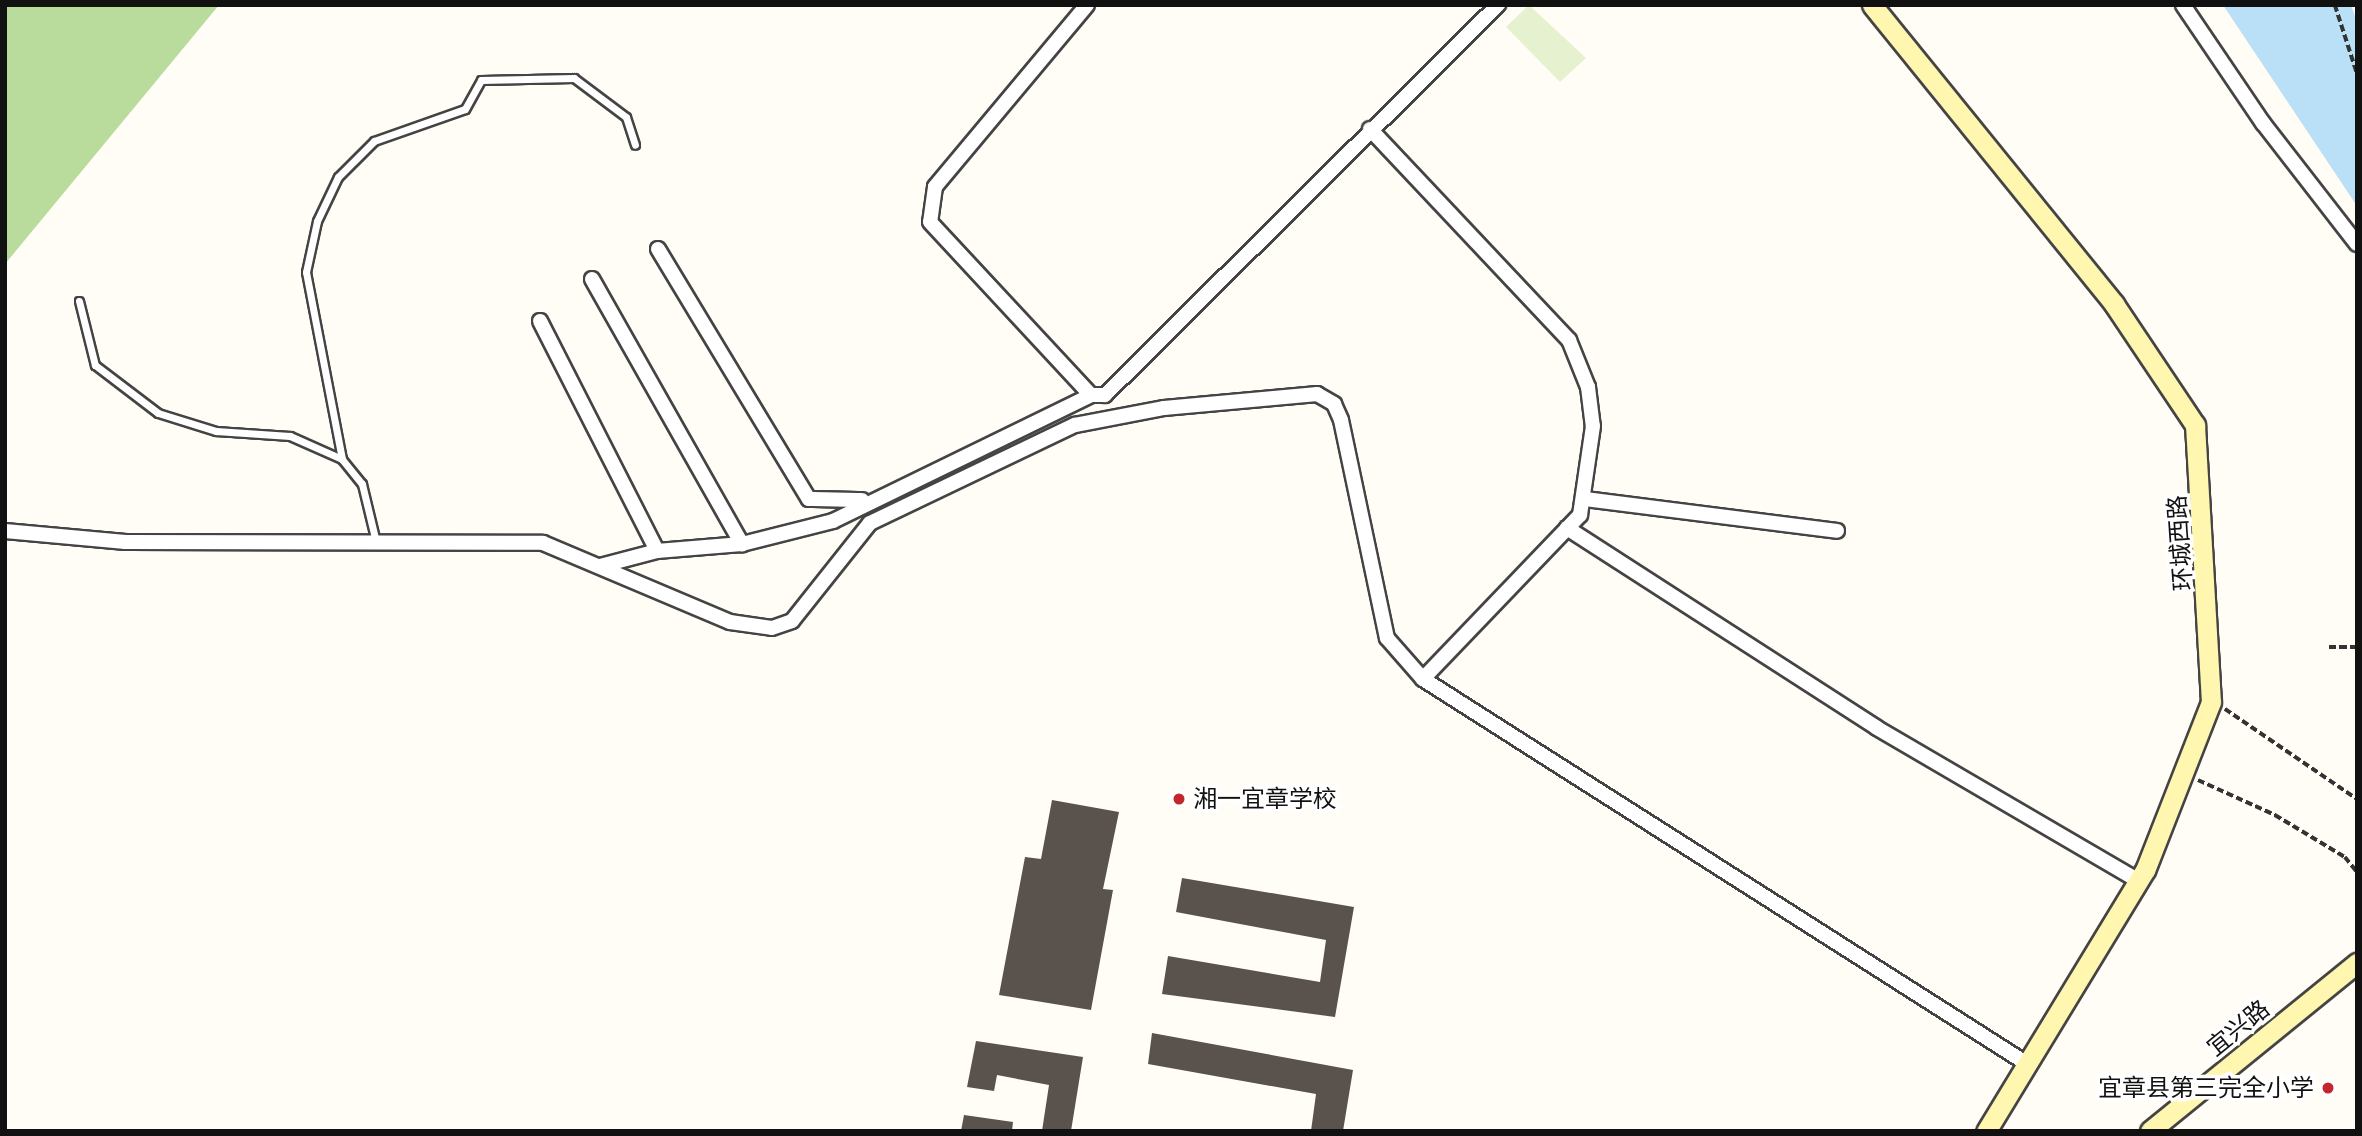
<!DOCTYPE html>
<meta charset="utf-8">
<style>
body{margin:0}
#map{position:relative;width:2362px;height:1136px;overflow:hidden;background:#fffdf5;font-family:"Source Serif 4","Noto Sans SC",serif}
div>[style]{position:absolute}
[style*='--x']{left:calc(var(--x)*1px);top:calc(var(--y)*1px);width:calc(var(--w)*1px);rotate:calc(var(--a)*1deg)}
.forest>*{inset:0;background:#b9dc9c}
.pitch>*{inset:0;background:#e6f2cf}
.water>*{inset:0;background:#b9e0f7}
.building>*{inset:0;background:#5a524d}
.path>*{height:3.5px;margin-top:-1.75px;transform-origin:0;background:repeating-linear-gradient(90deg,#333 0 7px,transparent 0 10.5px)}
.roads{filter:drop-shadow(2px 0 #444) drop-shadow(-2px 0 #444) drop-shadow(0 2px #444) drop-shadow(0 -2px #444)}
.service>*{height:7px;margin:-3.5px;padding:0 3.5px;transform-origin:3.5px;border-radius:3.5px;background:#fff}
.minor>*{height:14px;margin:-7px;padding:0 7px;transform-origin:7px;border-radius:7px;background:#fff}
.secondary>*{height:19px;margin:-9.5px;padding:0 9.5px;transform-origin:9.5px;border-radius:9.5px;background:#fff6b0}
.dots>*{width:19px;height:19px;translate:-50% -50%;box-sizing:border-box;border:4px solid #fff;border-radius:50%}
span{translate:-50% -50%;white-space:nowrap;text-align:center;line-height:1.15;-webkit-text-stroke:7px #fff;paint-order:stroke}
.street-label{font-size:24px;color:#111}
.poi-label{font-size:24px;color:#111}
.left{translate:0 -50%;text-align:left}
.right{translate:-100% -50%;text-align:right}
.frame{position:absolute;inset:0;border:7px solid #111;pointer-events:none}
</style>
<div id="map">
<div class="forest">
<div style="clip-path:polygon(5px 5px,219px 5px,5px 264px)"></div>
</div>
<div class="pitch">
<div style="clip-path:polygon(1529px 5px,1586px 58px,1560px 82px,1506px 27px)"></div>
</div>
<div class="water">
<div style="clip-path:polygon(2223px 5px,2351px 5px,2357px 22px,2357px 206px)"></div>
</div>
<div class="building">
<div style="clip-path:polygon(1052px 800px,1119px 812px,1103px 889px,1113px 890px,1091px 1010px,999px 995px,1025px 857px,1041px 859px)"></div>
<div style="clip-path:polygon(1182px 878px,1354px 907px,1335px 1017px,1162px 994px,1168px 956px,1320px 982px,1326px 940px,1176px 912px)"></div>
<div style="clip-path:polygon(1152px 1033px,1353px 1070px,1343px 1131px,1311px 1131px,1316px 1094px,1148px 1064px)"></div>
<div style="clip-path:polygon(976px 1041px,1083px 1057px,1071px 1131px,1042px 1131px,1049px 1085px,997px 1075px,994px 1091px,967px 1087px)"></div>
<div style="clip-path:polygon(964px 1115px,1013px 1122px,1012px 1131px,961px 1131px)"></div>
</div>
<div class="path">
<div style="--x:2335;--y:5;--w:71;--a:72.1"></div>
<div style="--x:2329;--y:647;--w:28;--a:0"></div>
<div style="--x:2225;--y:709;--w:160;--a:34.3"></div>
<div style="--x:2198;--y:780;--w:85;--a:24.4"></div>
<div style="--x:2275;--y:815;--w:82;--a:31"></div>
<div style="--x:2345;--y:857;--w:19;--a:51"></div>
</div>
<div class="roads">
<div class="service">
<div style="--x:79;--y:301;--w:66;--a:76"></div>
<div style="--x:95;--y:365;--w:79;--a:37.3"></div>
<div style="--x:158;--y:413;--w:61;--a:17.2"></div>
<div style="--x:216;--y:431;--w:74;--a:3.9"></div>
<div style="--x:290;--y:436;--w:57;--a:23.9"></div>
<div style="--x:376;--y:542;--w:60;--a:-103.6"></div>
<div style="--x:362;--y:484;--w:32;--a:-129"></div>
<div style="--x:342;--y:459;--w:190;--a:-100.9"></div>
<div style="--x:306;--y:272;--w:52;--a:-77.8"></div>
<div style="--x:317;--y:221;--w:49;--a:-64.5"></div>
<div style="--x:338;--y:177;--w:51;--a:-45"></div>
<div style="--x:374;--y:141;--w:96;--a:-19.4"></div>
<div style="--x:465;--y:109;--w:33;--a:-61"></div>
<div style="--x:481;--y:80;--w:93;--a:-1.2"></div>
<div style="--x:574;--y:78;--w:65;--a:36.9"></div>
<div style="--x:626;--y:117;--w:29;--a:72"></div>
</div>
<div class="minor">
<div style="--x:1087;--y:5;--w:237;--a:129.9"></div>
<div style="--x:935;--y:187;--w:35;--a:98"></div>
<div style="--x:930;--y:222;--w:236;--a:47.1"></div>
<div style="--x:2183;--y:5;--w:143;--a:55.9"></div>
<div style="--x:2263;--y:123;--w:153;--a:52.2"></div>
<div style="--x:1370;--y:129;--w:290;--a:46.7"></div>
<div style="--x:1569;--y:340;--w:51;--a:68"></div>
<div style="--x:1588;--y:387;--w:39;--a:83"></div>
<div style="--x:1593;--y:426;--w:90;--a:98.3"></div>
<div style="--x:1580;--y:515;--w:227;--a:133.8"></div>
<div style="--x:1423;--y:679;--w:718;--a:32.5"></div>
<div style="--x:658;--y:249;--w:292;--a:58.9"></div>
<div style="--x:809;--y:499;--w:53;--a:1.1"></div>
<div style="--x:592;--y:279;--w:305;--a:60.5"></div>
<div style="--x:540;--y:321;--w:258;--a:63"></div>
<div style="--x:1585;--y:499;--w:254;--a:7.2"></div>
<div style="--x:1567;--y:528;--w:369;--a:32.8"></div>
<div style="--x:1877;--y:728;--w:303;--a:30.3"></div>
<div style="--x:5;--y:531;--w:121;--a:5.2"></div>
<div style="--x:125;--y:542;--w:418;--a:0.1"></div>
<div style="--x:543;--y:543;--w:203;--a:22.9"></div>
<div style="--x:730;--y:622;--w:42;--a:8.1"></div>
<div style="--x:772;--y:628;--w:21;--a:-19"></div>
<div style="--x:792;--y:621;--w:125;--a:-51.5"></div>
<div style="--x:870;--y:523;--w:227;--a:-25.6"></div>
<div style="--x:1075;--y:425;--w:91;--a:-10.8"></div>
<div style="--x:1164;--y:408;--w:154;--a:-5.2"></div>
<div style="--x:1317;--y:394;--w:20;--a:30"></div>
<div style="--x:1334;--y:404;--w:17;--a:66"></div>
<div style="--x:1341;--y:420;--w:223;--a:78.1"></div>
<div style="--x:1387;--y:638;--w:55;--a:48.7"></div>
<div style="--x:600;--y:566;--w:59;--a:-14.7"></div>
<div style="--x:657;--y:551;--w:85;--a:-4.7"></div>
<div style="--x:742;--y:544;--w:94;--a:-14.2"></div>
<div style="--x:833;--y:521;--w:287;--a:-26"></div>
<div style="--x:1091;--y:395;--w:14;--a:0"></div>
<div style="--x:1105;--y:395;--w:554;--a:-44.78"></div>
</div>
<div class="secondary">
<div style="--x:1872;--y:5;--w:385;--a:51"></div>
<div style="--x:2114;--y:304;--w:146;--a:56.2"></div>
<div style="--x:2195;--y:425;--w:277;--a:86.7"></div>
<div style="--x:2211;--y:702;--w:180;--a:111.4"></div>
<div style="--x:2145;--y:870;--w:306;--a:121.3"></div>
<div style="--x:2150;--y:1131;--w:267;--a:-39.1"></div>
</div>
</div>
<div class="dots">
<div style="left:1179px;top:799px;background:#c4262e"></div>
<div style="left:2328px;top:1088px;background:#c4262e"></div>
</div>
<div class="street-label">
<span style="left:2180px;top:543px;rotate:-94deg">环城西路</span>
<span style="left:2238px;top:1028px;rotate:-39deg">宜兴路</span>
</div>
<div class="poi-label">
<span class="left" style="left:1193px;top:799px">湘一宜章学校</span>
<span class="right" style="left:2314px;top:1088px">宜章县第三完全小学</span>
</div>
<div class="frame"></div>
</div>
